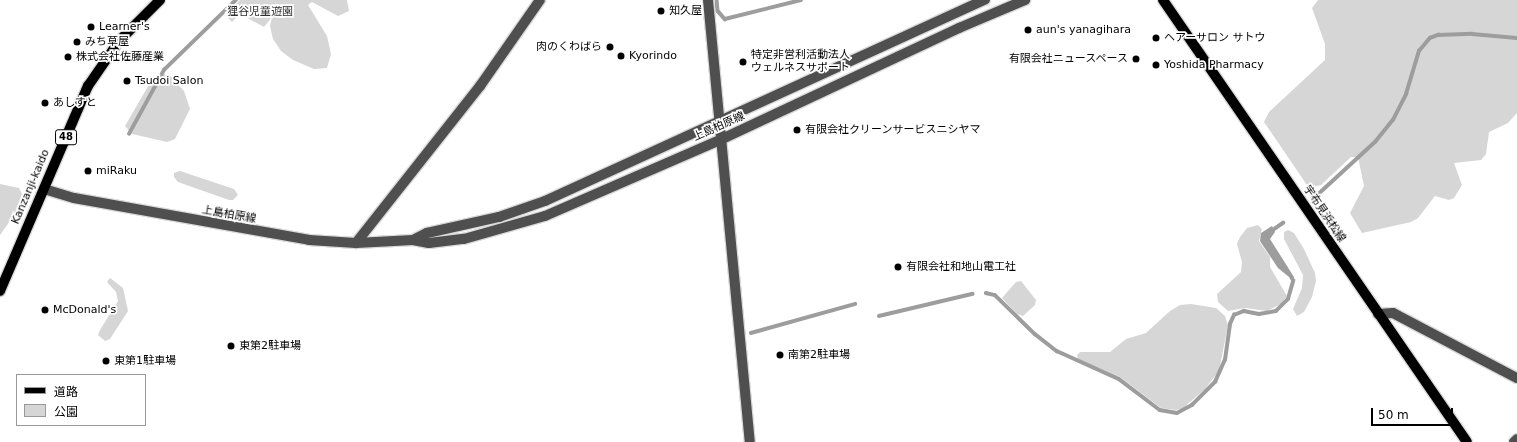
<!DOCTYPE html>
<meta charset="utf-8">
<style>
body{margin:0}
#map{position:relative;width:1517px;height:442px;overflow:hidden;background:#fff;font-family:"DejaVu Sans","Noto Sans JP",sans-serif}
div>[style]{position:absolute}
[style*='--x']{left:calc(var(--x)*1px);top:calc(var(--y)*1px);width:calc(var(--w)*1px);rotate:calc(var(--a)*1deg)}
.green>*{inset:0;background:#d6d6d6}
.water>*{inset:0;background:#9d9d9d}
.stream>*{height:3.5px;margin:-1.75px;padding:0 1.75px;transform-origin:1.75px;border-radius:1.75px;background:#9d9d9d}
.roads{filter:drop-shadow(1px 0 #dbdbdb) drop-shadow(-1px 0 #dbdbdb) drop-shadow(0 1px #dbdbdb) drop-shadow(0 -1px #dbdbdb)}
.minor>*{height:10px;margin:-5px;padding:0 5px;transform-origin:5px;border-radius:5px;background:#4f4f4f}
.major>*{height:10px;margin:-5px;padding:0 5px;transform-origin:5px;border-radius:5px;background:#000}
.dots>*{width:11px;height:11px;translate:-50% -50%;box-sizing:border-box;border:2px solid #fff;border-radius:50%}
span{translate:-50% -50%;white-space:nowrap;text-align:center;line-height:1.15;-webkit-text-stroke:3.5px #fff;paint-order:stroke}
.shield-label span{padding:1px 3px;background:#fff;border:1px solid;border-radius:3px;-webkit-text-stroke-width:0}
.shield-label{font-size:10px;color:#000;font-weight:700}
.poi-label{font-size:11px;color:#000}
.left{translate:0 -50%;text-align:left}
.right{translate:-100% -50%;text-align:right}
.park-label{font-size:11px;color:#2d2d2d}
.street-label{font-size:11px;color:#000}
.legend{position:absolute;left:16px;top:374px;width:130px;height:52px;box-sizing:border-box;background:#fff;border:1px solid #999;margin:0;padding:5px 7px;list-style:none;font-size:12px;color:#000}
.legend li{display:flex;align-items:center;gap:8px;height:20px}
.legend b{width:20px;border:1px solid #999}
.scale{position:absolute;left:1371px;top:408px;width:82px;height:18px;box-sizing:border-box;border:2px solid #000;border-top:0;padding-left:5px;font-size:12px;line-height:14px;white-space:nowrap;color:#000;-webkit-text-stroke:3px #fff;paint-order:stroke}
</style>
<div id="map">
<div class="green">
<div style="clip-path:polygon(240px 0,347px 0,349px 11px,338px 16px,312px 2px,308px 5px,327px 36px,331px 54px,327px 68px,314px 69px,293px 60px,281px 51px,273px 39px,270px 26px,272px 17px,264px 27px,240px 14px,232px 22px,225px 15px)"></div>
<div style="clip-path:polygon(1318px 0,1517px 0,1517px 113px,1508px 123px,1489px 132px,1486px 154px,1481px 160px,1454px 163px,1462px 185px,1454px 198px,1449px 200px,1435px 196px,1418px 218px,1411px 222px,1362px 233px,1350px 213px,1364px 186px,1358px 157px,1351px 157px,1321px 185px,1309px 188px,1264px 122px,1269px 112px,1325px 60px,1325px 44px,1312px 8px)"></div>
<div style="clip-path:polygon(164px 74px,170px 76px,184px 91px,190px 109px,175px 139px,167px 142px,132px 134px,125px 126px,147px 88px,154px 79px)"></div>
<div style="clip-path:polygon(180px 171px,234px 189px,238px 195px,233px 200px,229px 200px,178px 182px,174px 177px,174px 173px)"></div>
<div style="clip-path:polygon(0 184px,19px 188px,22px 194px,15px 214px,0 235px)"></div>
<div style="clip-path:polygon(1258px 225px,1262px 229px,1259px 241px,1270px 257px,1270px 267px,1287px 296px,1281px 304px,1267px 311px,1245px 308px,1228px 311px,1218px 302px,1217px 294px,1241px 272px,1242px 262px,1237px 244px,1240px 237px,1247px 228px)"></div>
<div style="clip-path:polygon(1288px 230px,1294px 233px,1304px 249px,1315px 273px,1316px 281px,1312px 297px,1304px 312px,1297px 316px,1293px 309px,1302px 288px,1303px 275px,1284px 239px,1284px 232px)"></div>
<div style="clip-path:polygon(110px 278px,123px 288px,128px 311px,110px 339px,105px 341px,98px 335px,100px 330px,118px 301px,116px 292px,107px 282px)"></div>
<div style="clip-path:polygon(1021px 281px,1036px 300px,1035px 305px,1023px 316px,1017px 314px,1002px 298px,1016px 282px)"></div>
<div style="clip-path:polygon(1191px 304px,1216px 308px,1225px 316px,1228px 325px,1219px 371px,1205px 389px,1183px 408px,1176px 410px,1161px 408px,1120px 377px,1078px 359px,1077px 355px,1080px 352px,1110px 352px,1126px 339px,1146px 333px,1170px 311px,1180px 305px)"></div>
</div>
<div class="water">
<div style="clip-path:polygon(1272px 226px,1275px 232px,1270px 239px,1294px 277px,1293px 284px,1289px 277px,1278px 268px,1260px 241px,1261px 233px)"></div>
</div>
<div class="stream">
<div style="--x:717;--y:0;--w:11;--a:85"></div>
<div style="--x:718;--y:11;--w:11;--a:49"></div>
<div style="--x:725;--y:19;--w:78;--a:-14"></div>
<div style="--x:129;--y:134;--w:73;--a:-61.3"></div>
<div style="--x:164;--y:70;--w:100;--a:-44.2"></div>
<div style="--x:1314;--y:198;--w:83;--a:-42.6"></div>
<div style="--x:1375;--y:142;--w:28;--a:-51"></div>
<div style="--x:1393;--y:120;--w:29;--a:-63"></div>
<div style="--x:1406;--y:94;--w:45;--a:-73.2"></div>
<div style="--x:1419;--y:51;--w:17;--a:-50"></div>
<div style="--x:1430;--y:38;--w:9;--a:-21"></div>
<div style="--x:1438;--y:35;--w:34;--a:-2"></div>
<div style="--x:1472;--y:34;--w:45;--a:5.1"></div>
<div style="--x:1270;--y:232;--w:16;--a:-35"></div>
<div style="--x:986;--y:293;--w:9;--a:13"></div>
<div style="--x:995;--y:295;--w:56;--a:44.3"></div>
<div style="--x:1035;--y:334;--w:28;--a:38"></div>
<div style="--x:1057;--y:351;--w:68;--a:24.3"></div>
<div style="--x:1119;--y:379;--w:51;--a:37.1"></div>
<div style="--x:1160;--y:410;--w:17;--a:10"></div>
<div style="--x:1177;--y:413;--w:17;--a:-28"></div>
<div style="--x:1192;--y:405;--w:33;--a:-45"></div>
<div style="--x:1215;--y:382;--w:24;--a:-66"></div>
<div style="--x:1225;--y:360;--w:36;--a:-82"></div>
<div style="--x:1230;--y:324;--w:10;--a:-66"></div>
<div style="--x:1234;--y:315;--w:11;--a:-22"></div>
<div style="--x:1244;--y:311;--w:15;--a:11"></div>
<div style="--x:1259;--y:314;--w:17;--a:-10"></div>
<div style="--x:1276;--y:311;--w:17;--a:-45"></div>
<div style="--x:1288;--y:299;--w:19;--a:-74"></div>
<div style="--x:879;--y:316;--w:96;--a:-13.3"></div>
<div style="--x:751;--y:333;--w:108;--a:-15.6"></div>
</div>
<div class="roads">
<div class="minor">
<div style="--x:708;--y:0;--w:444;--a:84.6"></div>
<div style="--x:44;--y:189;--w:31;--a:17"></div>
<div style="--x:74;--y:198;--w:239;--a:10.1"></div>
<div style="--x:309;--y:240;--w:47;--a:3.7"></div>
<div style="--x:356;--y:243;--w:57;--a:-3"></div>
<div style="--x:413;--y:240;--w:16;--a:11"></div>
<div style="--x:429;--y:243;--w:35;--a:-7"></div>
<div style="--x:464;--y:239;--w:84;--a:-15.9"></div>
<div style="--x:545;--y:216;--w:193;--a:-23.5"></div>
<div style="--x:722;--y:139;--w:262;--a:-25.1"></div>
<div style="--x:959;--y:28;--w:72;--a:-23"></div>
<div style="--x:413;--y:240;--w:16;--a:-27"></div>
<div style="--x:427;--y:233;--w:74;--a:-12.5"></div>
<div style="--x:499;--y:217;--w:49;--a:-19.2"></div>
<div style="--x:545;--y:201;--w:484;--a:-24.6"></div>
<div style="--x:356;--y:243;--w:200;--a:-51.7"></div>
<div style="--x:480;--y:86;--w:105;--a:-55.1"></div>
<div style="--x:1378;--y:314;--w:15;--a:-4"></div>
<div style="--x:1393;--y:313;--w:140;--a:27.7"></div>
<div style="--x:1514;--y:442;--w:4;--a:-45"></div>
</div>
<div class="major">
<div style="--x:1163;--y:0;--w:536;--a:55.48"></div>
<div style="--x:0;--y:291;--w:223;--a:-66.8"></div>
<div style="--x:88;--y:86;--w:55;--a:-55.4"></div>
<div style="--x:119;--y:41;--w:58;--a:-45"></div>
</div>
</div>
<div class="dots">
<div style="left:661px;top:11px;background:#000"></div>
<div style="left:91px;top:27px;background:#000"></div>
<div style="left:1028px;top:30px;background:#000"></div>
<div style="left:1156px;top:38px;background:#000"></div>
<div style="left:77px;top:42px;background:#000"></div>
<div style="left:610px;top:47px;background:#000"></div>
<div style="left:621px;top:56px;background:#000"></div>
<div style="left:68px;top:57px;background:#000"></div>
<div style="left:1136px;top:59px;background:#000"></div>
<div style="left:743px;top:62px;background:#000"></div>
<div style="left:1156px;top:65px;background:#000"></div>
<div style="left:127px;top:81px;background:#000"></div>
<div style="left:45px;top:103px;background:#000"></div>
<div style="left:797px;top:130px;background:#000"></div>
<div style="left:88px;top:171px;background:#000"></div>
<div style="left:898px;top:267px;background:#000"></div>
<div style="left:45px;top:310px;background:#000"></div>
<div style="left:231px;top:346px;background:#000"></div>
<div style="left:780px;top:355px;background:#000"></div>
<div style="left:106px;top:361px;background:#000"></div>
</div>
<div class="shield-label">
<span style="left:66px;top:137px">48</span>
</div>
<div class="poi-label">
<span class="left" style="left:669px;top:11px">知久屋</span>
<span class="left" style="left:99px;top:27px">Learner's</span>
<span class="left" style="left:1036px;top:30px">aun's yanagihara</span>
<span class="left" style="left:1164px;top:38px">ヘアーサロン サトウ</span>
<span class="left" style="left:85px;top:42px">みち草屋</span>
<span class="right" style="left:602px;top:47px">肉のくわばら</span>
<span class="left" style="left:629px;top:56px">Kyorindo</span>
<span class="left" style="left:751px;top:62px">特定非営利活動法人<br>ウェルネスサポート</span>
<span class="left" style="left:76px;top:57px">株式会社佐藤産業</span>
<span class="right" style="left:1128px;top:59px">有限会社ニュースペース</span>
<span class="left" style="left:1164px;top:65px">Yoshida Pharmacy</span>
<span class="left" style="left:135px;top:81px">Tsudoi Salon</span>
<span class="left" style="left:53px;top:103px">あしすと</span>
<span class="left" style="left:805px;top:130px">有限会社クリーンサービスニシヤマ</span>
<span class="left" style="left:96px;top:171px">miRaku</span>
<span class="left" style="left:906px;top:267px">有限会社和地山電工社</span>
<span class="left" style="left:53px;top:310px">McDonald's</span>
<span class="left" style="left:239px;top:346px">東第2駐車場</span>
<span class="left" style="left:788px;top:355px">南第2駐車場</span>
<span class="left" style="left:114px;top:361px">東第1駐車場</span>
</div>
<div class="park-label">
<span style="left:260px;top:12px">狸谷児童遊園</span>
</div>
<div class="street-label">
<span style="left:719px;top:127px;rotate:-24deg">上島柏原線</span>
<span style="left:31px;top:187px;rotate:-67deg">Kanzanji-kaido</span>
<span style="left:1324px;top:214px;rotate:56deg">宇布見浜松線</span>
<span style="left:229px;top:215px;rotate:10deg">上島柏原線</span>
</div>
<ul class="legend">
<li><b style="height:5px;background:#000"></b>道路</li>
<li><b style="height:11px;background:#d6d6d6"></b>公園</li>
</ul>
<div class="scale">50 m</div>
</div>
